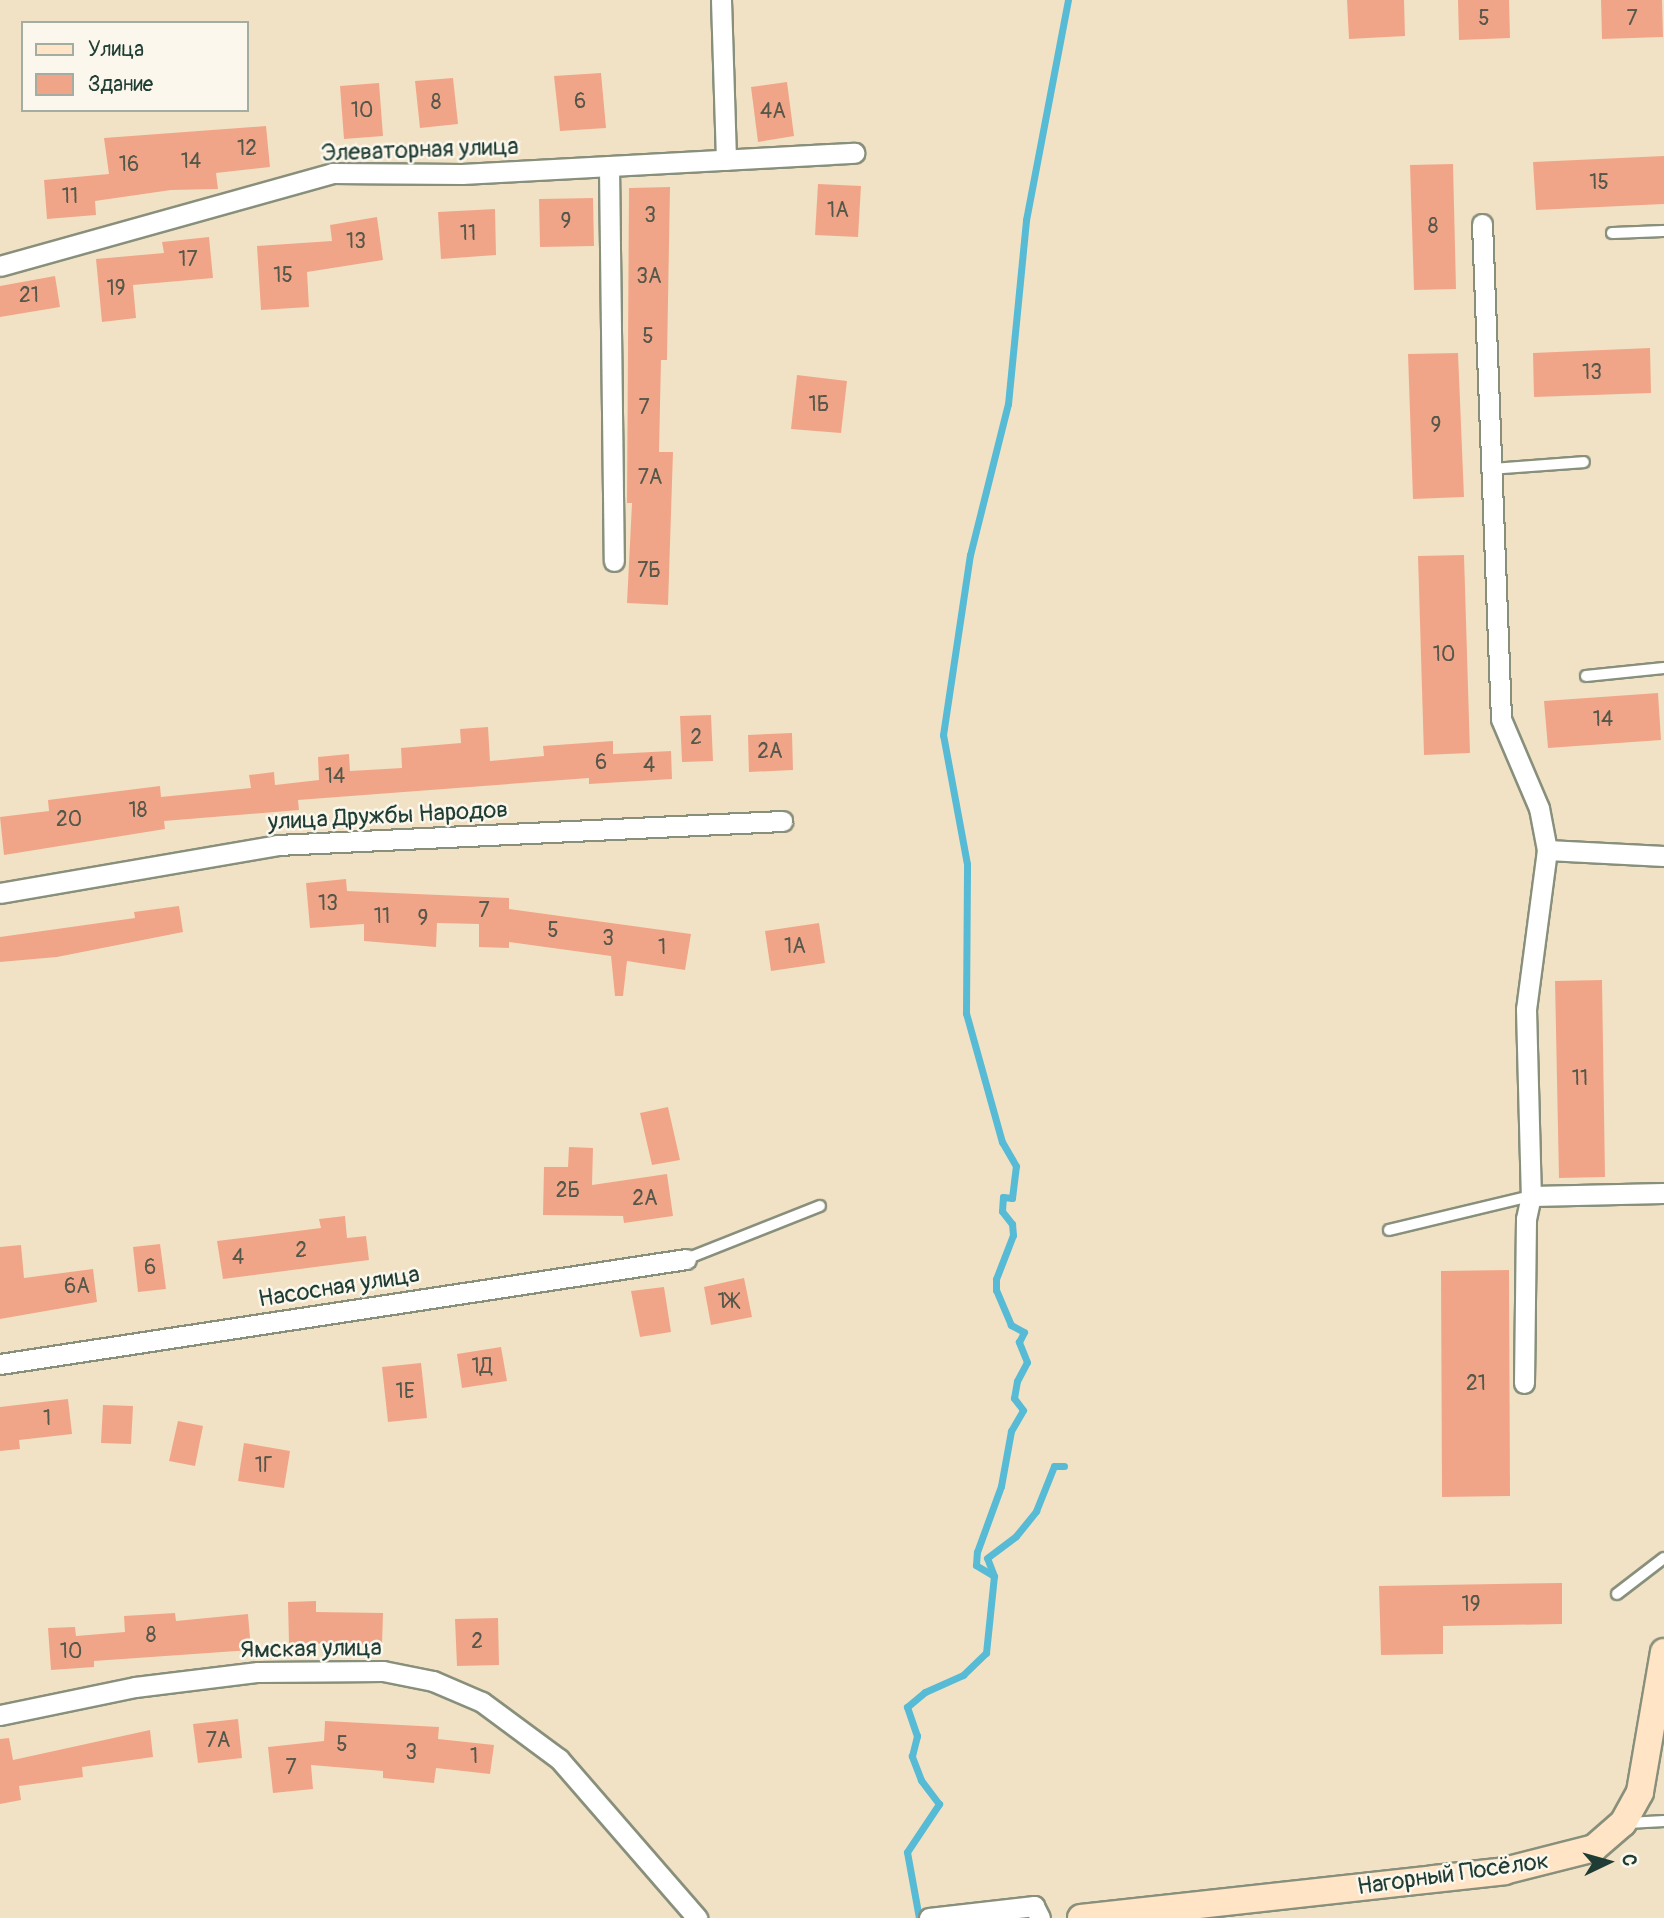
<!DOCTYPE html>
<meta charset="utf-8">
<style>
body{margin:0}
#map{position:relative;width:1664px;height:1918px;overflow:hidden;background:#f2e2c5;font-family:Pangolin,sans-serif}
div>[style]{position:absolute}
[style*='--x']{left:calc(var(--x)*1px);top:calc(var(--y)*1px);width:calc(var(--w)*1px);rotate:calc(var(--a)*1deg)}
.stream>*{height:7px;margin:-3.5px;padding:0 3.5px;transform-origin:3.5px;border-radius:3.5px;background:#57bbd6}
.building>*{inset:0;background:#f1a588}
.roads{filter:drop-shadow(2px 0 #88907c) drop-shadow(-2px 0 #88907c) drop-shadow(0 2px #88907c) drop-shadow(0 -2px #88907c)}
.lane>*{height:10px;margin:-5px;padding:0 5px;transform-origin:5px;border-radius:5px;background:#fff}
.street>*{height:19px;margin:-9.5px;padding:0 9.5px;transform-origin:9.5px;border-radius:9.5px;background:#fff}
.secondary>*{height:26px;margin:-13px;padding:0 13px;transform-origin:13px;border-radius:13px;background:#ffe4c6}
span{translate:-50% -50%;white-space:nowrap;text-align:center;line-height:1.15;-webkit-text-stroke:5px #fbf7ec;paint-order:stroke}
.number-label{font-size:21px;color:#545749}
.number-label span{-webkit-text-stroke-width:0}
.street-label{font-size:24px;color:#1f3d34}
.legend{position:absolute;left:21px;top:21px;width:228px;height:91px;box-sizing:border-box;background:#fbf7ec;border:2px solid #a3ada2;margin:0;padding:9px 12px;list-style:none;font-size:21px;color:#1f3d34}
.legend li{display:flex;align-items:center;gap:14px;height:35px}
.legend b{width:35px;border:2px solid #a3ada2}
.north{position:absolute;left:1573px;top:1827px;width:70px;height:70px;-webkit-text-stroke:5px #fbf7ec;paint-order:stroke;rotate:85deg;font-size:19px;font-weight:700;line-height:28px;text-align:center;color:#1f3d34}
.north::after{content:'';display:block;margin:auto;width:24px;height:32px;background:#1f3d34;clip-path:polygon(50% 0,100% 100%,50% 72%,0 100%)}
</style>
<div id="map">
<div class="stream">
<div style="--x:994;--y:1576;--w:19;--a:-111"></div>
<div style="--x:987;--y:1558;--w:36;--a:-37"></div>
<div style="--x:1016;--y:1536;--w:32;--a:-51"></div>
<div style="--x:1036;--y:1511;--w:48;--a:-68.2"></div>
<div style="--x:1054;--y:1466;--w:10;--a:0"></div>
<div style="--x:919;--y:1918;--w:67;--a:-100.3"></div>
<div style="--x:907;--y:1852;--w:58;--a:-56.3"></div>
<div style="--x:939;--y:1804;--w:30;--a:-127"></div>
<div style="--x:921;--y:1780;--w:26;--a:-111"></div>
<div style="--x:912;--y:1756;--w:21;--a:-76"></div>
<div style="--x:917;--y:1736;--w:31;--a:-109"></div>
<div style="--x:907;--y:1707;--w:23;--a:-40"></div>
<div style="--x:925;--y:1692;--w:42;--a:-24.1"></div>
<div style="--x:963;--y:1675;--w:32;--a:-44"></div>
<div style="--x:986;--y:1653;--w:77;--a:-84.1"></div>
<div style="--x:994;--y:1576;--w:21;--a:-149"></div>
<div style="--x:976;--y:1565;--w:13;--a:-86"></div>
<div style="--x:977;--y:1552;--w:70;--a:-70"></div>
<div style="--x:1001;--y:1486;--w:56;--a:-79.7"></div>
<div style="--x:1011;--y:1431;--w:24;--a:-60"></div>
<div style="--x:1023;--y:1410;--w:15;--a:-127"></div>
<div style="--x:1014;--y:1398;--w:17;--a:-80"></div>
<div style="--x:1017;--y:1381;--w:21;--a:-62"></div>
<div style="--x:1027;--y:1362;--w:22;--a:-112"></div>
<div style="--x:1019;--y:1342;--w:11;--a:-63"></div>
<div style="--x:1024;--y:1332;--w:15;--a:-152"></div>
<div style="--x:1011;--y:1325;--w:38;--a:-113"></div>
<div style="--x:996;--y:1290;--w:11;--a:-90"></div>
<div style="--x:996;--y:1279;--w:47;--a:-68.9"></div>
<div style="--x:1013;--y:1235;--w:11;--a:-95"></div>
<div style="--x:1012;--y:1224;--w:16;--a:-128"></div>
<div style="--x:1002;--y:1211;--w:14;--a:-86"></div>
<div style="--x:1003;--y:1197;--w:9;--a:6"></div>
<div style="--x:1012;--y:1198;--w:32;--a:-83"></div>
<div style="--x:1016;--y:1166;--w:28;--a:-120"></div>
<div style="--x:1002;--y:1142;--w:134;--a:-105.6"></div>
<div style="--x:966;--y:1013;--w:149;--a:-89.6"></div>
<div style="--x:967;--y:864;--w:131;--a:-100.5"></div>
<div style="--x:943;--y:735;--w:182;--a:-81.5"></div>
<div style="--x:970;--y:555;--w:156;--a:-75.9"></div>
<div style="--x:1008;--y:404;--w:185;--a:-84.4"></div>
<div style="--x:1026;--y:220;--w:224;--a:-79.2"></div>
</div>
<div class="building">
<div style="clip-path:polygon(1347px 0,1404px 0,1405px 36px,1349px 39px)"></div>
<div style="clip-path:polygon(1458px 0,1509px 0,1510px 38px,1459px 40px)"></div>
<div style="clip-path:polygon(1601px 0,1662px 0,1663px 37px,1602px 39px)"></div>
<div style="clip-path:polygon(601px 73px,606px 128px,560px 131px,554px 76px)"></div>
<div style="clip-path:polygon(453px 78px,458px 124px,420px 128px,415px 81px)"></div>
<div style="clip-path:polygon(787px 82px,794px 136px,758px 142px,751px 87px)"></div>
<div style="clip-path:polygon(379px 83px,383px 136px,344px 139px,340px 86px)"></div>
<div style="clip-path:polygon(266px 126px,270px 167px,216px 173px,218px 189px,171px 190px,95px 201px,96px 215px,47px 219px,44px 180px,109px 174px,104px 138px)"></div>
<div style="clip-path:polygon(1664px 156px,1664px 204px,1536px 210px,1533px 162px)"></div>
<div style="clip-path:polygon(1453px 164px,1456px 289px,1414px 290px,1410px 165px)"></div>
<div style="clip-path:polygon(818px 184px,861px 186px,858px 237px,815px 235px)"></div>
<div style="clip-path:polygon(670px 187px,667px 360px,661px 360px,659px 452px,673px 452px,668px 605px,627px 603px,632px 503px,627px 503px,629px 188px)"></div>
<div style="clip-path:polygon(593px 198px,594px 246px,540px 247px,539px 199px)"></div>
<div style="clip-path:polygon(495px 209px,496px 255px,441px 259px,438px 212px)"></div>
<div style="clip-path:polygon(377px 217px,383px 260px,307px 272px,309px 307px,261px 310px,257px 246px,332px 241px,330px 225px)"></div>
<div style="clip-path:polygon(209px 237px,213px 278px,133px 285px,136px 318px,102px 322px,96px 259px,164px 253px,162px 242px)"></div>
<div style="clip-path:polygon(55px 276px,60px 307px,0 317px,0 286px)"></div>
<div style="clip-path:polygon(1650px 348px,1651px 393px,1534px 397px,1533px 353px)"></div>
<div style="clip-path:polygon(1458px 353px,1464px 497px,1413px 499px,1408px 354px)"></div>
<div style="clip-path:polygon(797px 375px,847px 381px,841px 433px,791px 429px)"></div>
<div style="clip-path:polygon(1464px 555px,1470px 753px,1424px 755px,1418px 556px)"></div>
<div style="clip-path:polygon(1658px 693px,1661px 740px,1548px 748px,1544px 701px)"></div>
<div style="clip-path:polygon(711px 715px,713px 761px,682px 762px,680px 716px)"></div>
<div style="clip-path:polygon(488px 727px,490px 761px,544px 756px,543px 746px,613px 741px,613px 754px,671px 751px,672px 779px,589px 784px,589px 778px,298px 800px,299px 810px,164px 821px,165px 829px,4px 855px,0 817px,49px 811px,48px 800px,160px 786px,161px 797px,251px 788px,249px 775px,274px 772px,275px 785px,319px 780px,318px 757px,349px 754px,350px 771px,402px 768px,401px 748px,461px 743px,460px 729px)"></div>
<div style="clip-path:polygon(792px 733px,793px 770px,749px 772px,748px 735px)"></div>
<div style="clip-path:polygon(346px 879px,347px 891px,509px 898px,509px 909px,691px 934px,685px 970px,627px 961px,623px 996px,615px 996px,611px 956px,509px 942px,509px 948px,479px 947px,479px 924px,437px 923px,436px 947px,364px 941px,364px 924px,310px 928px,306px 883px)"></div>
<div style="clip-path:polygon(179px 906px,183px 932px,57px 957px,0 962px,0 937px,135px 918px,134px 912px)"></div>
<div style="clip-path:polygon(819px 923px,825px 963px,771px 971px,765px 931px)"></div>
<div style="clip-path:polygon(1602px 980px,1605px 1177px,1559px 1178px,1555px 981px)"></div>
<div style="clip-path:polygon(668px 1107px,680px 1160px,652px 1165px,640px 1113px)"></div>
<div style="clip-path:polygon(569px 1147px,593px 1148px,592px 1185px,667px 1174px,673px 1216px,624px 1223px,623px 1216px,543px 1215px,544px 1167px,568px 1167px)"></div>
<div style="clip-path:polygon(345px 1216px,347px 1238px,366px 1236px,369px 1260px,223px 1279px,217px 1241px,321px 1228px,319px 1219px)"></div>
<div style="clip-path:polygon(160px 1244px,166px 1289px,138px 1292px,133px 1247px)"></div>
<div style="clip-path:polygon(21px 1245px,24px 1278px,93px 1269px,97px 1302px,0 1319px,0 1247px)"></div>
<div style="clip-path:polygon(1509px 1270px,1510px 1496px,1442px 1497px,1441px 1271px)"></div>
<div style="clip-path:polygon(744px 1278px,752px 1317px,711px 1325px,704px 1287px)"></div>
<div style="clip-path:polygon(664px 1287px,671px 1332px,640px 1337px,631px 1291px)"></div>
<div style="clip-path:polygon(501px 1347px,507px 1381px,462px 1388px,457px 1354px)"></div>
<div style="clip-path:polygon(421px 1363px,427px 1418px,388px 1422px,382px 1367px)"></div>
<div style="clip-path:polygon(68px 1399px,72px 1434px,19px 1440px,20px 1449px,0 1451px,0 1407px)"></div>
<div style="clip-path:polygon(103px 1405px,133px 1406px,131px 1444px,101px 1443px)"></div>
<div style="clip-path:polygon(178px 1421px,203px 1426px,195px 1466px,169px 1461px)"></div>
<div style="clip-path:polygon(244px 1443px,290px 1451px,284px 1488px,238px 1481px)"></div>
<div style="clip-path:polygon(1562px 1583px,1562px 1624px,1443px 1626px,1443px 1654px,1381px 1655px,1379px 1586px)"></div>
<div style="clip-path:polygon(316px 1601px,316px 1612px,383px 1613px,382px 1645px,289px 1643px,288px 1602px)"></div>
<div style="clip-path:polygon(175px 1613px,176px 1621px,248px 1614px,251px 1650px,94px 1661px,94px 1667px,51px 1670px,48px 1628px,75px 1627px,76px 1636px,125px 1632px,124px 1616px)"></div>
<div style="clip-path:polygon(498px 1618px,499px 1665px,457px 1666px,455px 1619px)"></div>
<div style="clip-path:polygon(238px 1719px,242px 1758px,198px 1763px,193px 1724px)"></div>
<div style="clip-path:polygon(325px 1721px,439px 1727px,438px 1739px,494px 1745px,490px 1774px,436px 1768px,434px 1783px,383px 1778px,383px 1771px,311px 1765px,313px 1789px,273px 1793px,268px 1747px,324px 1741px)"></div>
<div style="clip-path:polygon(150px 1730px,153px 1757px,82px 1767px,83px 1777px,19px 1786px,21px 1800px,0 1804px,0 1739px,9px 1738px,13px 1760px)"></div>
</div>
<div class="roads">
<div class="lane">
<div style="--x:1612;--y:233;--w:52;--a:-2.2"></div>
<div style="--x:1491;--y:469;--w:93;--a:-4.3"></div>
<div style="--x:1586;--y:676;--w:78;--a:-5.9"></div>
<div style="--x:1389;--y:1230;--w:146;--a:-13.5"></div>
<div style="--x:686;--y:1259;--w:144;--a:-21.6"></div>
<div style="--x:1617;--y:1594;--w:59;--a:-37.5"></div>
<div style="--x:1628;--y:1823;--w:36;--a:-3"></div>
</div>
<div class="street">
<div style="--x:721;--y:0;--w:160;--a:88.2"></div>
<div style="--x:609;--y:166;--w:395;--a:89.3"></div>
<div style="--x:1482;--y:224;--w:495;--a:87.8"></div>
<div style="--x:1501;--y:719;--w:97;--a:66.9"></div>
<div style="--x:1539;--y:808;--w:43;--a:79.2"></div>
<div style="--x:1547;--y:850;--w:160;--a:97.5"></div>
<div style="--x:1526;--y:1009;--w:187;--a:88.5"></div>
<div style="--x:0;--y:266;--w:345;--a:-15.6"></div>
<div style="--x:332;--y:173;--w:130;--a:0.4"></div>
<div style="--x:462;--y:174;--w:393;--a:-3.1"></div>
<div style="--x:1547;--y:850;--w:117;--a:2.9"></div>
<div style="--x:0;--y:893;--w:281;--a:-9.8"></div>
<div style="--x:277;--y:845;--w:506;--a:-2.72"></div>
<div style="--x:0;--y:1364;--w:694;--a:-8.7"></div>
<div style="--x:1524;--y:1383;--w:164;--a:-89.3"></div>
<div style="--x:1526;--y:1219;--w:24;--a:-78"></div>
<div style="--x:1531;--y:1196;--w:133;--a:-1.3"></div>
<div style="--x:0;--y:1715;--w:138;--a:-11.7"></div>
<div style="--x:135;--y:1687;--w:124;--a:-7"></div>
<div style="--x:258;--y:1672;--w:125;--a:-0.5"></div>
<div style="--x:383;--y:1671;--w:51;--a:11.3"></div>
<div style="--x:433;--y:1681;--w:53;--a:23.2"></div>
<div style="--x:482;--y:1702;--w:96;--a:36.5"></div>
<div style="--x:559;--y:1759;--w:211;--a:49"></div>
<div style="--x:929;--y:1918;--w:106;--a:-6.5"></div>
<div style="--x:1034;--y:1906;--w:13;--a:63"></div>
</div>
<div class="secondary">
<div style="--x:1081;--y:1918;--w:426;--a:-6.3"></div>
<div style="--x:1504;--y:1871;--w:93;--a:-14.3"></div>
<div style="--x:1594;--y:1848;--w:38;--a:-41"></div>
<div style="--x:1623;--y:1823;--w:35;--a:-61"></div>
<div style="--x:1640;--y:1792;--w:142;--a:-80.3"></div>
</div>
</div>
<div class="number-label">
<span style="left:1484px;top:19px">5</span>
<span style="left:1632px;top:19px">7</span>
<span style="left:580px;top:102px">6</span>
<span style="left:436px;top:103px">8</span>
<span style="left:362px;top:111px">10</span>
<span style="left:773px;top:112px">4А</span>
<span style="left:247px;top:149px">12</span>
<span style="left:191px;top:162px">14</span>
<span style="left:129px;top:165px">16</span>
<span style="left:1599px;top:183px">15</span>
<span style="left:70px;top:197px">11</span>
<span style="left:838px;top:211px">1А</span>
<span style="left:650px;top:216px">3</span>
<span style="left:566px;top:222px">9</span>
<span style="left:1433px;top:227px">8</span>
<span style="left:468px;top:234px">11</span>
<span style="left:356px;top:242px">13</span>
<span style="left:188px;top:260px">17</span>
<span style="left:283px;top:276px">15</span>
<span style="left:649px;top:277px">3А</span>
<span style="left:116px;top:289px">19</span>
<span style="left:29px;top:296px">21</span>
<span style="left:648px;top:337px">5</span>
<span style="left:1592px;top:373px">13</span>
<span style="left:819px;top:405px">1Б</span>
<span style="left:644px;top:408px">7</span>
<span style="left:1436px;top:426px">9</span>
<span style="left:650px;top:478px">7А</span>
<span style="left:649px;top:571px">7Б</span>
<span style="left:1444px;top:655px">10</span>
<span style="left:1603px;top:720px">14</span>
<span style="left:696px;top:738px">2</span>
<span style="left:770px;top:752px">2А</span>
<span style="left:601px;top:763px">6</span>
<span style="left:649px;top:766px">4</span>
<span style="left:335px;top:777px">14</span>
<span style="left:138px;top:811px">18</span>
<span style="left:69px;top:820px">20</span>
<span style="left:328px;top:904px">13</span>
<span style="left:484px;top:911px">7</span>
<span style="left:382px;top:917px">11</span>
<span style="left:423px;top:919px">9</span>
<span style="left:553px;top:931px">5</span>
<span style="left:608px;top:939px">3</span>
<span style="left:795px;top:947px">1А</span>
<span style="left:662px;top:948px">1</span>
<span style="left:1580px;top:1079px">11</span>
<span style="left:568px;top:1191px">2Б</span>
<span style="left:645px;top:1199px">2А</span>
<span style="left:301px;top:1251px">2</span>
<span style="left:238px;top:1258px">4</span>
<span style="left:150px;top:1268px">6</span>
<span style="left:77px;top:1287px">6А</span>
<span style="left:728px;top:1302px">1Ж</span>
<span style="left:482px;top:1367px">1Д</span>
<span style="left:1476px;top:1384px">21</span>
<span style="left:405px;top:1392px">1Е</span>
<span style="left:47px;top:1419px">1</span>
<span style="left:264px;top:1466px">1Г</span>
<span style="left:1471px;top:1605px">19</span>
<span style="left:151px;top:1636px">8</span>
<span style="left:477px;top:1642px">2</span>
<span style="left:71px;top:1652px">10</span>
<span style="left:218px;top:1741px">7А</span>
<span style="left:342px;top:1745px">5</span>
<span style="left:411px;top:1753px">3</span>
<span style="left:474px;top:1757px">1</span>
<span style="left:291px;top:1768px">7</span>
</div>
<div class="street-label">
<span style="left:420px;top:150px;rotate:-2deg">Элеваторная улица</span>
<span style="left:388px;top:816px;rotate:-3deg">улица Дружбы Народов</span>
<span style="left:339px;top:1287px;rotate:-9deg">Насосная улица</span>
<span style="left:311px;top:1649px;rotate:-1deg">Ямская улица</span>
<span style="left:1453px;top:1874px;rotate:-8deg">Нагорный Посёлок</span>
</div>
<ul class="legend">
<li><b style="height:9px;background:#ffe4c6"></b>Улица</li>
<li><b style="height:19px;background:#f1a588"></b>Здание</li>
</ul>
<div class="north">С</div>
</div>
